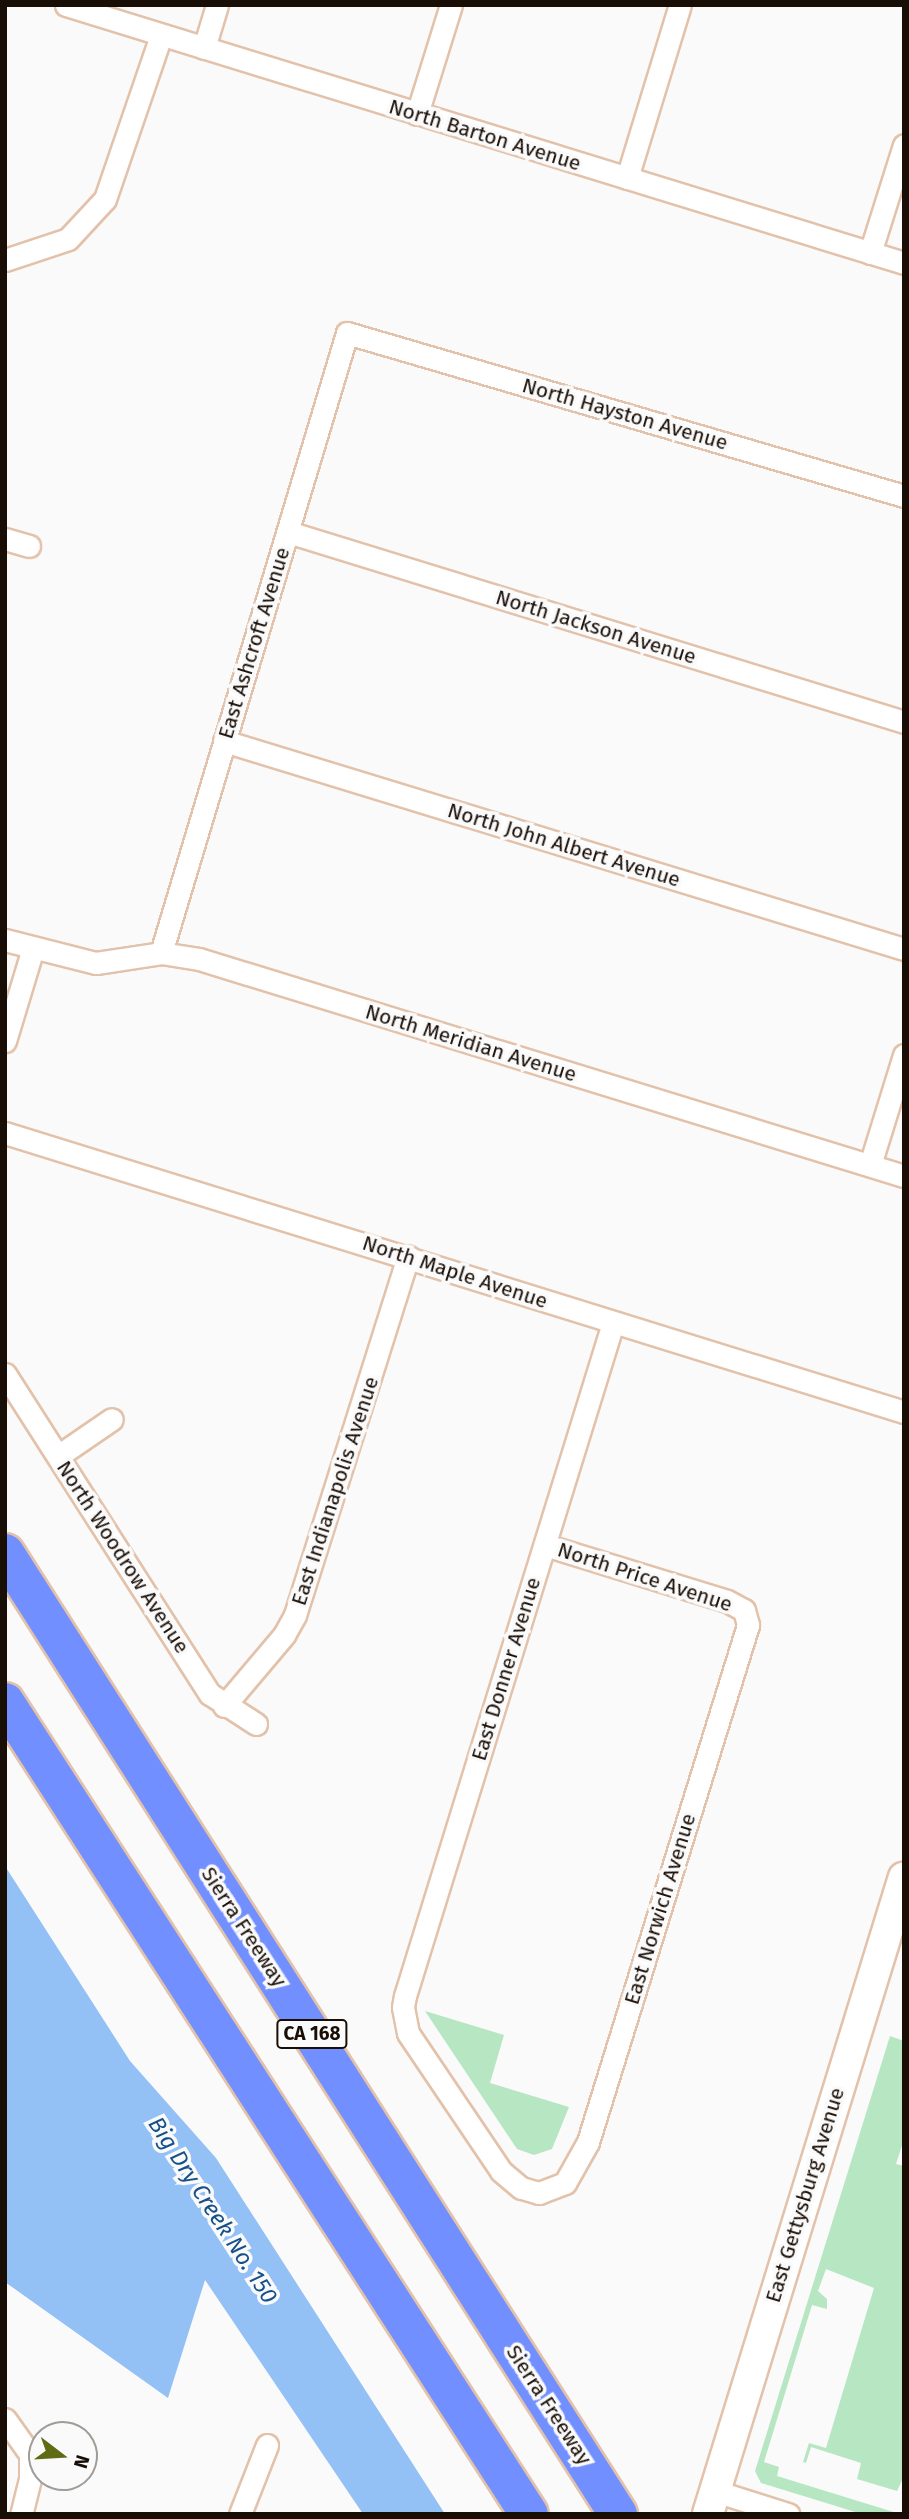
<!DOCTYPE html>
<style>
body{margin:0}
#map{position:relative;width:909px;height:2519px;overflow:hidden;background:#fafafa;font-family:"Fira Sans",sans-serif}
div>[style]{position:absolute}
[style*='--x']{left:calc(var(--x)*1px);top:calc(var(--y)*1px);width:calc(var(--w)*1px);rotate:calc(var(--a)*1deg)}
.green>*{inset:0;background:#b6e6c2}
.water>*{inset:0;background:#93c1f6}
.roads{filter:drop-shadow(2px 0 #e2c2aa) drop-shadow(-2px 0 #e2c2aa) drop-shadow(0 2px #e2c2aa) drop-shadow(0 -2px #e2c2aa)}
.street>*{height:21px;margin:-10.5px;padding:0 10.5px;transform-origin:10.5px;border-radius:10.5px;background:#fff}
.secondary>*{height:30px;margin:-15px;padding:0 15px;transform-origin:15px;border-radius:15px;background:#fff}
.highway>*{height:38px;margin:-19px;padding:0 19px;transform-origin:19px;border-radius:19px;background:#718fff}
span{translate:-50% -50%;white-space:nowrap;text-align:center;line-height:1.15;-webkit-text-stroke:7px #fafafa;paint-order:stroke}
.shield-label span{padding:2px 5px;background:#fafafa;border:2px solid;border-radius:5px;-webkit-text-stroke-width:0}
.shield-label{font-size:19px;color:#190e06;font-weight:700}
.street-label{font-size:21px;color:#190e06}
.water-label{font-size:23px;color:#15508b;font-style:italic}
.frame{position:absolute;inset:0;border:7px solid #190e06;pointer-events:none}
.north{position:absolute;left:28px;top:2421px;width:70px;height:70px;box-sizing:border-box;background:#fafafa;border:2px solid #a09c98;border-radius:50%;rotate:107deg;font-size:19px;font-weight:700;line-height:28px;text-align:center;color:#190e06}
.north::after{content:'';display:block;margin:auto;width:24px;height:32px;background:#5f6c14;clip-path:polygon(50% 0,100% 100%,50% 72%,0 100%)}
</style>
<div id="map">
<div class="green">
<div style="clip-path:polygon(425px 2011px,504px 2035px,490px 2083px,569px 2107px,552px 2149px,534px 2155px,517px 2149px)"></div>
<div style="clip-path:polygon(890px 2036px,904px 2041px,904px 2139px,896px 2164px,904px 2166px,904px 2476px,897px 2491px,857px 2479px,861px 2463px,811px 2447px,806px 2463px,803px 2462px,809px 2443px,826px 2448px,874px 2288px,826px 2269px,818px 2291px,827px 2299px,827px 2309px,812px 2305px,764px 2462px,779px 2467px,777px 2476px,900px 2514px,862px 2514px,761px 2483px,755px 2471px)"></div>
</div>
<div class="water">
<div style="clip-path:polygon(5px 1866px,130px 2061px,216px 2158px,445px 2514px,363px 2514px,205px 2280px,168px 2398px,5px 2282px)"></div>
</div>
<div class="roads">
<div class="street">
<div style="--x:66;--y:5;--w:877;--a:17.11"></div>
<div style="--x:204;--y:48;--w:45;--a:-73.2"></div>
<div style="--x:417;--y:114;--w:114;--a:-72.7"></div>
<div style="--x:627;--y:178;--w:181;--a:-73"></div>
<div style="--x:870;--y:253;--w:113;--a:-72.5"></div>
<div style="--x:5;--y:260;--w:66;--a:-18.4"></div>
<div style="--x:68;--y:239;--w:54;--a:-47.2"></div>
<div style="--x:105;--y:199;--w:173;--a:-71.1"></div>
<div style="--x:288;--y:532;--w:645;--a:17.14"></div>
<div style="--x:5;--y:539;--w:25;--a:16"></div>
<div style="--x:224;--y:741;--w:711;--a:17.01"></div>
<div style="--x:5;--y:940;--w:94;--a:14.2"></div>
<div style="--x:96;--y:963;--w:66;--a:-8.7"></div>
<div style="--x:161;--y:953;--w:38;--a:9"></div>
<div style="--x:199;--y:959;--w:738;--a:17.11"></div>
<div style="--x:161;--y:953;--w:647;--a:-73.3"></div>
<div style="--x:347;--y:333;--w:580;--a:16.31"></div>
<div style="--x:5;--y:1041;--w:97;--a:-73.2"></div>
<div style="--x:5;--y:1133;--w:941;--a:17.24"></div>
<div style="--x:870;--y:1165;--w:115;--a:-72.8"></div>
<div style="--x:5;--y:1374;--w:380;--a:57.4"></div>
<div style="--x:210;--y:1694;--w:55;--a:33.1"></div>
<div style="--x:58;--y:1456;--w:65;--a:-34.4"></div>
<div style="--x:545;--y:1545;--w:190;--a:17.1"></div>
<div style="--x:727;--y:1601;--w:19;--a:28"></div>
<div style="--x:744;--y:1610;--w:16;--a:75"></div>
<div style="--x:748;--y:1625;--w:541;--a:107.2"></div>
<div style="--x:588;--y:2142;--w:47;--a:119.3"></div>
<div style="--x:565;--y:2183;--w:28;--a:159"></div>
<div style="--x:539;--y:2193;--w:19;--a:-164"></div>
<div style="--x:521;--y:2188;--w:26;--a:-140"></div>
<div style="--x:501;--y:2171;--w:166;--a:-124"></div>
<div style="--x:408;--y:2033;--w:26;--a:-101"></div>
<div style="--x:403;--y:2007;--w:11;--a:-80"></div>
<div style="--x:405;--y:1996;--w:704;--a:-72.83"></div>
<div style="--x:224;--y:1706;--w:93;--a:-49.8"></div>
<div style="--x:284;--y:1635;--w:23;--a:-61"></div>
<div style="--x:295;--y:1615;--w:376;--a:-72.5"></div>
<div style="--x:5;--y:2419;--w:43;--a:54.5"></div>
<div style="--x:30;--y:2454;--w:25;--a:90"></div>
<div style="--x:30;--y:2479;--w:36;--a:104"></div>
<div style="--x:715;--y:2491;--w:77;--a:17.5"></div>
<div style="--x:240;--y:2514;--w:74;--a:-68.6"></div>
</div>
<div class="secondary">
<div style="--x:708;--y:2514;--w:666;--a:-72.9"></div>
</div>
<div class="highway">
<div style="--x:5;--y:1553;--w:1140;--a:57.47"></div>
<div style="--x:5;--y:1702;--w:966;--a:57.17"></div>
</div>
</div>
<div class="shield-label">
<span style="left:312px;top:2034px">CA 168</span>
</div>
<div class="street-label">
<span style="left:485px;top:135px;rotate:17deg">North Barton Avenue</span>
<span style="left:625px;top:414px;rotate:16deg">North Hayston Avenue</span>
<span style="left:596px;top:627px;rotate:17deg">North Jackson Avenue</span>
<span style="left:254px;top:643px;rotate:-73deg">East Ashcroft Avenue</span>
<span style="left:564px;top:845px;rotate:17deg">North John Albert Avenue</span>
<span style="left:471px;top:1043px;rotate:17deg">North Meridian Avenue</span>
<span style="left:455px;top:1272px;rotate:18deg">North Maple Avenue</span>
<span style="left:335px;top:1491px;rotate:-72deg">East Indianapolis Avenue</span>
<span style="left:123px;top:1557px;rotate:57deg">North Woodrow Avenue</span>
<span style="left:645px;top:1577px;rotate:18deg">North Price Avenue</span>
<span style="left:506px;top:1669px;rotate:-73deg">East Donner Avenue</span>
<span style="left:660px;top:1909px;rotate:-73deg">East Norwich Avenue</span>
<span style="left:244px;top:1927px;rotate:57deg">Sierra Freeway</span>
<span style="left:805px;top:2195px;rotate:-73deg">East Gettysburg Avenue</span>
<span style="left:549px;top:2405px;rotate:57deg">Sierra Freeway</span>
</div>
<div class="water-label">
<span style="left:213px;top:2210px;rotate:57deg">Big Dry Creek No. 150</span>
</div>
<div class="frame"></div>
<div class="north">N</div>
</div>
